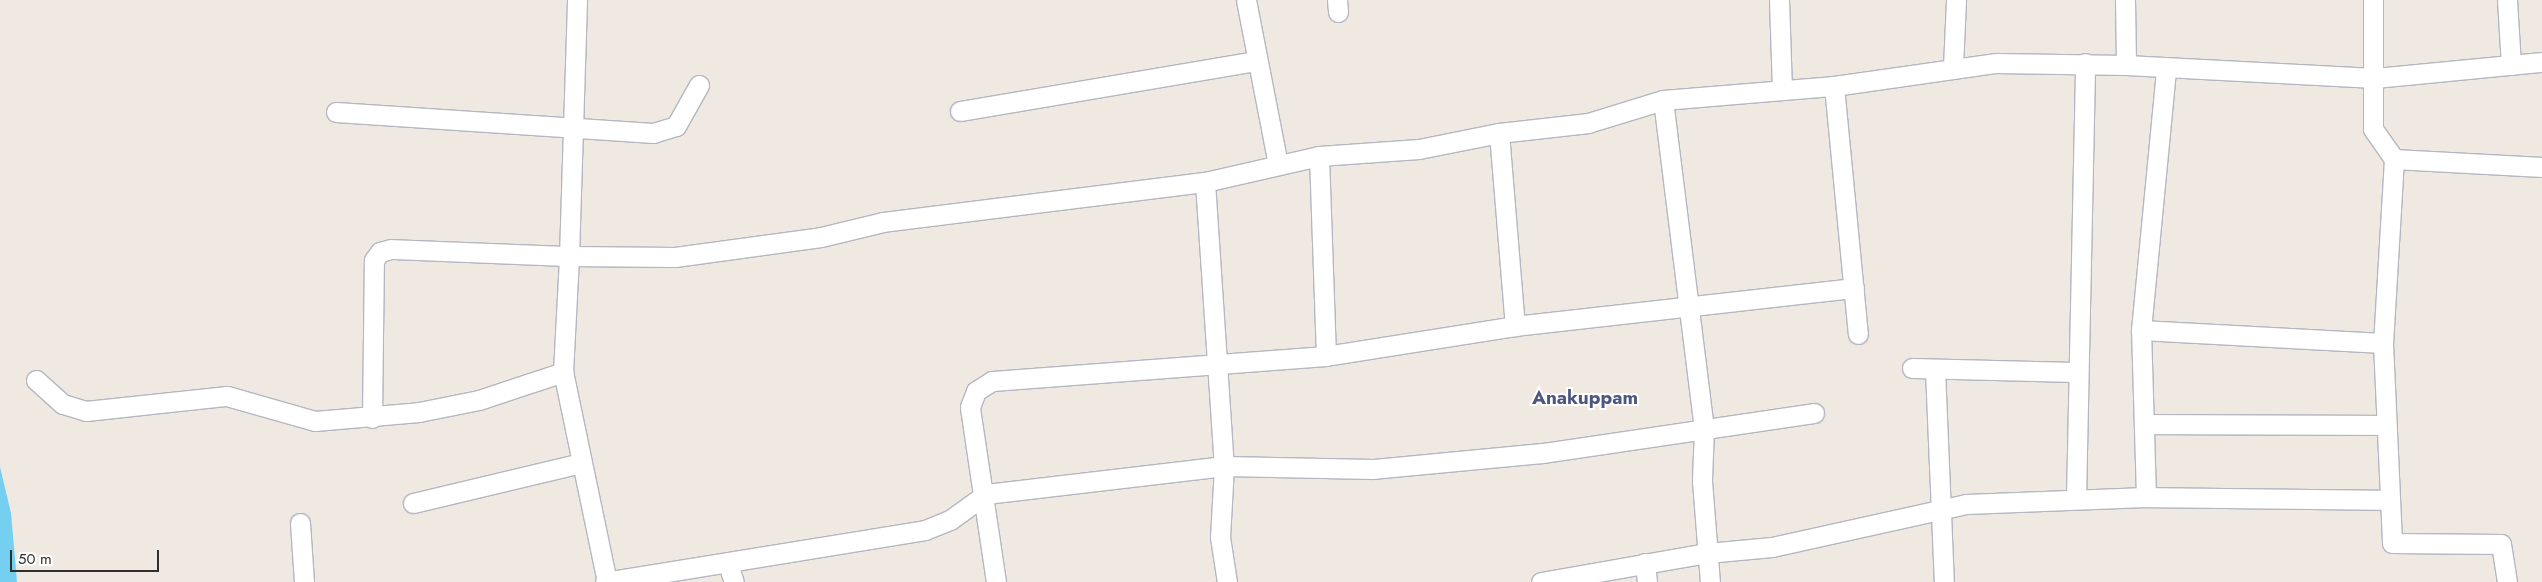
<!DOCTYPE html>
<style>
body{margin:0}
#map{position:relative;width:2542px;height:582px;overflow:hidden;background:#efe9e1;font-family:Jost,sans-serif}
div>[style]{position:absolute}
[style*='--x']{left:calc(var(--x)*1px);top:calc(var(--y)*1px);width:calc(var(--w)*1px);rotate:calc(var(--a)*1deg)}
.water>*{inset:0;background:#75cff0}
.roads{filter:drop-shadow(1px 0 #b4b7c1) drop-shadow(-1px 0 #b4b7c1) drop-shadow(0 1px #b4b7c1) drop-shadow(0 -1px #b4b7c1)}
.street>*{height:19px;margin:-9.5px;padding:0 9.5px;transform-origin:9.5px;border-radius:9.5px;background:#fff}
span{translate:-50% -50%;white-space:nowrap;text-align:center;line-height:1.15;-webkit-text-stroke:4px #fff;paint-order:stroke}
.district-label{font-size:19px;color:#4d5680;font-weight:700}
.scale{position:absolute;left:10px;top:550px;width:149px;height:22px;box-sizing:border-box;border:2px solid #2e2e2e;border-top:0;padding-left:6px;font-size:15px;line-height:18px;white-space:nowrap;color:#2e2e2e;-webkit-text-stroke:4px #fff;paint-order:stroke}
</style>
<div id="map">
<div class="water">
<div style="clip-path:polygon(0 467px,11px 513px,17px 582px,0 582px)"></div>
</div>
<div class="roads">
<div class="street">
<div style="--x:1246;--y:0;--w:167;--a:79"></div>
<div style="--x:1337;--y:0;--w:12;--a:85"></div>
<div style="--x:1779;--y:0;--w:89;--a:88.1"></div>
<div style="--x:2125;--y:0;--w:65;--a:89.1"></div>
<div style="--x:2126;--y:65;--w:249;--a:3"></div>
<div style="--x:2375;--y:78;--w:168;--a:-5.5"></div>
<div style="--x:2373;--y:0;--w:129;--a:90"></div>
<div style="--x:2373;--y:129;--w:37;--a:55"></div>
<div style="--x:2394;--y:159;--w:148;--a:3.1"></div>
<div style="--x:2507;--y:0;--w:65;--a:86.5"></div>
<div style="--x:1953;--y:67;--w:67;--a:-87.4"></div>
<div style="--x:1834;--y:86;--w:249;--a:84.5"></div>
<div style="--x:1663;--y:100;--w:331;--a:82.9"></div>
<div style="--x:1704;--y:428;--w:53;--a:92.2"></div>
<div style="--x:1702;--y:481;--w:101;--a:85.5"></div>
<div style="--x:960;--y:111;--w:300;--a:-9.6"></div>
<div style="--x:336;--y:112;--w:318;--a:3.8"></div>
<div style="--x:653;--y:133;--w:24;--a:-17"></div>
<div style="--x:676;--y:126;--w:47;--a:-60.7"></div>
<div style="--x:1499;--y:133;--w:194;--a:85.3"></div>
<div style="--x:1319;--y:156;--w:200;--a:88"></div>
<div style="--x:2394;--y:159;--w:184;--a:93.4"></div>
<div style="--x:2383;--y:343;--w:200;--a:87.4"></div>
<div style="--x:2392;--y:543;--w:109;--a:0.5"></div>
<div style="--x:2501;--y:544;--w:38;--a:81"></div>
<div style="--x:1205;--y:182;--w:285;--a:86.2"></div>
<div style="--x:1224;--y:466;--w:71;--a:93.2"></div>
<div style="--x:1220;--y:537;--w:46;--a:81.2"></div>
<div style="--x:2141;--y:330;--w:242;--a:3.1"></div>
<div style="--x:1912;--y:368;--w:164;--a:1.4"></div>
<div style="--x:1935;--y:370;--w:212;--a:87.6"></div>
<div style="--x:36;--y:380;--w:36;--a:42"></div>
<div style="--x:63;--y:404;--w:24;--a:17"></div>
<div style="--x:86;--y:411;--w:142;--a:-6.1"></div>
<div style="--x:227;--y:396;--w:91;--a:15.9"></div>
<div style="--x:315;--y:421;--w:104;--a:-4.9"></div>
<div style="--x:419;--y:412;--w:61;--a:-11.3"></div>
<div style="--x:479;--y:400;--w:89;--a:-18.4"></div>
<div style="--x:372;--y:418;--w:158;--a:-89.3"></div>
<div style="--x:374;--y:260;--w:10;--a:-53"></div>
<div style="--x:380;--y:252;--w:11;--a:-15"></div>
<div style="--x:391;--y:249;--w:178;--a:2.3"></div>
<div style="--x:569;--y:256;--w:256;--a:-88.2"></div>
<div style="--x:2144;--y:424;--w:242;--a:0.2"></div>
<div style="--x:2146;--y:497;--w:167;--a:-91.7"></div>
<div style="--x:2141;--y:330;--w:263;--a:-84.5"></div>
<div style="--x:2076;--y:499;--w:436;--a:-88.8"></div>
<div style="--x:413;--y:503;--w:173;--a:-13.4"></div>
<div style="--x:300;--y:523;--w:59;--a:86.1"></div>
<div style="--x:1645;--y:563;--w:19;--a:84"></div>
<div style="--x:728;--y:564;--w:19;--a:72"></div>
<div style="--x:605;--y:582;--w:324;--a:-9.2"></div>
<div style="--x:925;--y:530;--w:27;--a:-22"></div>
<div style="--x:950;--y:520;--w:44;--a:-35.8"></div>
<div style="--x:986;--y:494;--w:240;--a:-6.7"></div>
<div style="--x:1224;--y:466;--w:149;--a:1.2"></div>
<div style="--x:1373;--y:469;--w:171;--a:-5.4"></div>
<div style="--x:1543;--y:453;--w:274;--a:-8.4"></div>
<div style="--x:607;--y:582;--w:215;--a:-101.8"></div>
<div style="--x:563;--y:372;--w:116;--a:-87"></div>
<div style="--x:569;--y:256;--w:106;--a:0.5"></div>
<div style="--x:675;--y:257;--w:147;--a:-7.8"></div>
<div style="--x:821;--y:237;--w:64;--a:-13.6"></div>
<div style="--x:883;--y:222;--w:324;--a:-7.1"></div>
<div style="--x:1205;--y:182;--w:117;--a:-12.8"></div>
<div style="--x:1319;--y:156;--w:100;--a:-4"></div>
<div style="--x:1419;--y:149;--w:82;--a:-11.3"></div>
<div style="--x:1499;--y:133;--w:90;--a:-6.4"></div>
<div style="--x:1588;--y:123;--w:78;--a:-17"></div>
<div style="--x:1663;--y:100;--w:172;--a:-4.7"></div>
<div style="--x:1834;--y:86;--w:164;--a:-8.1"></div>
<div style="--x:1996;--y:63;--w:130;--a:0.9"></div>
<div style="--x:996;--y:582;--w:177;--a:-98.5"></div>
<div style="--x:970;--y:407;--w:17;--a:-69"></div>
<div style="--x:976;--y:391;--w:19;--a:-32"></div>
<div style="--x:992;--y:381;--w:335;--a:-4.3"></div>
<div style="--x:1326;--y:356;--w:191;--a:-9"></div>
<div style="--x:1515;--y:326;--w:341;--a:-6.4"></div>
<div style="--x:1541;--y:582;--w:169;--a:-9.9"></div>
<div style="--x:1707;--y:553;--w:65;--a:-5.3"></div>
<div style="--x:1772;--y:547;--w:199;--a:-12.5"></div>
<div style="--x:1966;--y:504;--w:180;--a:-2.2"></div>
<div style="--x:2146;--y:497;--w:243;--a:0.7"></div>
</div>
</div>
<div class="district-label">
<span style="left:1585px;top:398px">Anakuppam</span>
</div>
<div class="scale">50 m</div>
</div>
